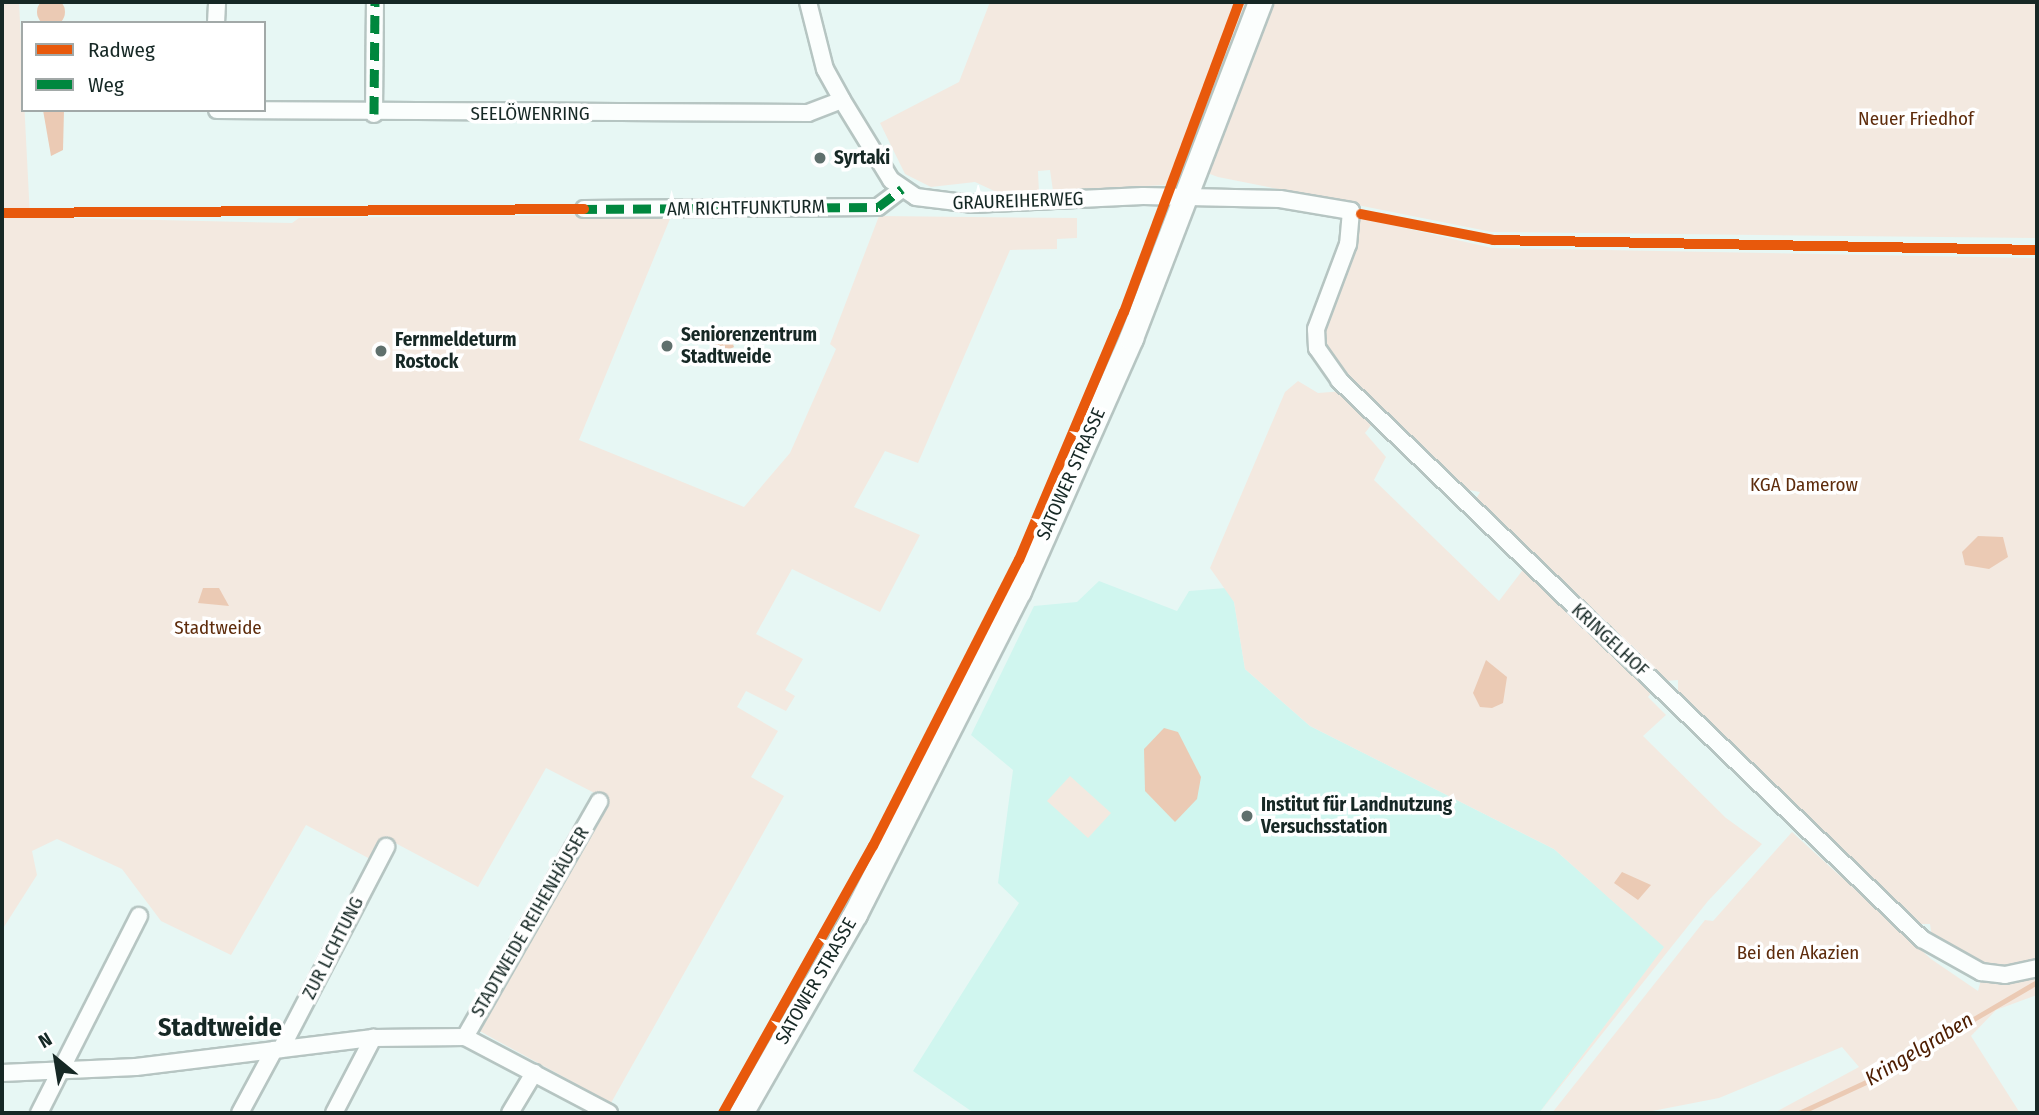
<!DOCTYPE html>
<meta charset="utf-8">
<style>
body{margin:0}
#map{position:relative;width:2039px;height:1115px;overflow:hidden;background:#e7f7f4;font-family:"Fira Sans Condensed",sans-serif}
div>[style]{position:absolute}
[style*='--x']{left:calc(var(--x)*1px);top:calc(var(--y)*1px);width:calc(var(--w)*1px);rotate:calc(var(--a)*1deg)}
.built>*{inset:0;background:#d0f6ef}
.green>*{inset:0;background:#f3e9e0}
.water>*{inset:0;background:#ebcab4}
.round{border-radius:50%}
.stream>*{height:4.5px;margin:-2.25px;padding:0 2.25px;transform-origin:2.25px;border-radius:2.25px;background:#ebcab4}
.roads{filter:drop-shadow(2px 0 #b6c5c2) drop-shadow(-2px 0 #b6c5c2) drop-shadow(0 2px #b6c5c2) drop-shadow(0 -2px #b6c5c2)}
.minor>*{height:16px;margin:-8px;padding:0 8px;transform-origin:8px;border-radius:8px;background:#fbfefd}
.secondary>*{height:23px;margin:-11.5px;padding:0 11.5px;transform-origin:11.5px;border-radius:11.5px;background:#fbfefd}
.quiet>*{height:9px;margin-top:-4.5px;transform-origin:0;background:repeating-linear-gradient(90deg,#00873e 0 18px,transparent 0 27px)}
.cycleway>*{height:10px;margin:-5px;padding:0 5px;transform-origin:5px;border-radius:5px;background:#e8590c}
.dots>*{width:19px;height:19px;translate:-50% -50%;box-sizing:border-box;border:4px solid #fff;border-radius:50%}
span{translate:-50% -50%;white-space:nowrap;text-align:center;line-height:1.15;-webkit-text-stroke:7px #fff;paint-order:stroke}
.street-label{font-size:19px;color:#162825}
.park-label{font-size:19px;color:#5e2c0c}
.poi-label{font-size:19px;color:#162825;font-weight:700}
.left{translate:0 -50%;text-align:left}
.water-label{font-size:21px;color:#4d1d00;font-style:italic}
.district-label{font-size:26px;color:#162825;font-weight:700}
.frame{position:absolute;inset:0;border:4px solid #162825;pointer-events:none}
.legend{position:absolute;left:21px;top:21px;width:245px;height:91px;box-sizing:border-box;background:#fff;border:2px solid #a2a9a8;margin:0;padding:9px 12px;list-style:none;font-size:21px;color:#162825}
.legend li{display:flex;align-items:center;gap:14px;height:35px}
.legend b{width:35px;border:2px solid #a2a9a8}
.north{position:absolute;left:21px;top:1024px;width:70px;height:70px;-webkit-text-stroke:5px #fff;paint-order:stroke;rotate:330deg;font-size:19px;font-weight:700;line-height:28px;text-align:center;color:#162825}
.north::after{content:'';display:block;margin:auto;width:24px;height:32px;background:#162825;clip-path:polygon(50% 0,100% 100%,50% 72%,0 100%)}
</style>
<div id="map">
<div class="built">
<div style="clip-path:polygon(1099px 581px,1177px 611px,1189px 591px,1226px 588px,1234px 602px,1245px 669px,1310px 726px,1554px 849px,1665px 947px,1539px 1113px,974px 1113px,913px 1071px,1019px 903px,998px 883px,1013px 770px,971px 735px,1034px 606px,1077px 602px)"></div>
</div>
<div class="green">
<div style="clip-path:polygon(2px 2px,19px 2px,30px 217px,292px 223px,299px 218px,672px 214px,579px 440px,744px 507px,790px 453px,836px 349px,830px 344px,879px 216px,1077px 218px,1077px 238px,1057px 239px,1057px 249px,1010px 250px,918px 463px,885px 451px,854px 507px,920px 535px,880px 612px,792px 569px,756px 634px,803px 659px,785px 690px,795px 696px,786px 711px,746px 691px,737px 707px,778px 731px,751px 777px,784px 796px,611px 1103px,476px 1029px,608px 800px,546px 768px,478px 887px,384px 837px,372px 860px,306px 825px,231px 955px,161px 921px,122px 869px,57px 839px,32px 851px,37px 875px,2px 930px)"></div>
<div style="clip-path:polygon(990px 2px,2037px 2px,2037px 238px,1492px 232px,1218px 177px,1177px 162px,1166px 185px,1053px 191px,1050px 170px,1038px 171px,1039px 193px,1005px 196px,975px 182px,931px 187px,905px 174px,880px 123px,959px 82px)"></div>
<div style="clip-path:polygon(1361px 218px,1492px 248px,2037px 258px,2037px 995px,1996px 1010px,1971px 1036px,2020px 1113px,1774px 1113px,1859px 1067px,1842px 1047px,1719px 1098px,1642px 1113px,1552px 1113px,1705px 920px,1713px 921px,1792px 832px,1931px 959px,1978px 991px,1985px 965px,1959px 956px,1932px 937px,1930px 924px,1919px 924px,1879px 892px,1678px 696px,1678px 680px,1665px 681px,1504px 532px,1475px 501px,1480px 492px,1464px 489px,1335px 366px,1323px 341px,1325px 305px)"></div>
<div style="clip-path:polygon(1298px 381px,1318px 393px,1344px 391px,1374px 421px,1365px 433px,1386px 457px,1374px 480px,1499px 601px,1525px 567px,1654px 689px,1648px 697px,1666px 715px,1643px 736px,1726px 818px,1762px 844px,1708px 901px,1539px 1113px,1664px 947px,1554px 849px,1310px 726px,1245px 669px,1234px 602px,1210px 568px,1285px 392px)"></div>
<div style="clip-path:polygon(1070px 776px,1111px 813px,1088px 838px,1047px 801px)"></div>
</div>
<div class="water">
<div class="round" style="left:37px;top:-2px;width:28px;height:28px"></div>
<div style="clip-path:polygon(43px 110px,64px 110px,63px 150px,51px 156px)"></div>
<div style="clip-path:polygon(728px 331px,734px 347px,714px 357px,710px 350px)"></div>
<div style="clip-path:polygon(1978px 536px,2003px 537px,2008px 557px,1989px 569px,1965px 565px,1962px 552px)"></div>
<div style="clip-path:polygon(203px 588px,219px 588px,229px 606px,198px 603px)"></div>
<div style="clip-path:polygon(1486px 660px,1507px 677px,1503px 703px,1492px 708px,1480px 707px,1473px 693px)"></div>
<div style="clip-path:polygon(1164px 728px,1178px 732px,1201px 777px,1197px 799px,1175px 822px,1145px 791px,1144px 749px)"></div>
<div style="clip-path:polygon(1622px 872px,1651px 885px,1638px 900px,1614px 883px)"></div>
</div>
<div class="stream">
<div style="--x:1799;--y:1113;--w:74;--a:-24.8"></div>
<div style="--x:1866;--y:1082;--w:198;--a:-30.3"></div>
</div>
<div class="roads">
<div class="minor">
<div style="--x:808;--y:2;--w:69;--a:75.8"></div>
<div style="--x:825;--y:69;--w:35;--a:61"></div>
<div style="--x:842;--y:100;--w:94;--a:58.5"></div>
<div style="--x:891;--y:180;--w:30;--a:34"></div>
<div style="--x:916;--y:197;--w:56;--a:7.1"></div>
<div style="--x:972;--y:204;--w:171;--a:-2.7"></div>
<div style="--x:1143;--y:196;--w:137;--a:1.3"></div>
<div style="--x:1280;--y:199;--w:72;--a:9.6"></div>
<div style="--x:1351;--y:211;--w:33;--a:95"></div>
<div style="--x:1348;--y:244;--w:91;--a:110.6"></div>
<div style="--x:1316;--y:329;--w:19;--a:87"></div>
<div style="--x:1317;--y:348;--w:39;--a:55"></div>
<div style="--x:1339;--y:380;--w:808;--a:43.8"></div>
<div style="--x:1922;--y:939;--w:68;--a:29.2"></div>
<div style="--x:1981;--y:972;--w:24;--a:7"></div>
<div style="--x:2005;--y:975;--w:33;--a:-12"></div>
<div style="--x:216;--y:23;--w:21;--a:-87"></div>
<div style="--x:217;--y:110;--w:591;--a:0.29"></div>
<div style="--x:808;--y:113;--w:36;--a:-21"></div>
<div style="--x:374;--y:114;--w:112;--a:-89.5"></div>
<div style="--x:584;--y:209;--w:294;--a:-0.4"></div>
<div style="--x:878;--y:207;--w:30;--a:-37"></div>
<div style="--x:465;--y:1037;--w:271;--a:-60.3"></div>
<div style="--x:281;--y:1049;--w:228;--a:-62.5"></div>
<div style="--x:2;--y:1073;--w:134;--a:-2.6"></div>
<div style="--x:136;--y:1067;--w:239;--a:-7"></div>
<div style="--x:373;--y:1038;--w:92;--a:-0.6"></div>
<div style="--x:465;--y:1037;--w:163;--a:27.8"></div>
<div style="--x:39;--y:1113;--w:221;--a:-63.1"></div>
<div style="--x:240;--y:1113;--w:72;--a:-61.6"></div>
<div style="--x:334;--y:1113;--w:85;--a:-62.5"></div>
<div style="--x:510;--y:1113;--w:47;--a:-59"></div>
</div>
<div class="secondary">
<div style="--x:741;--y:1113;--w:229;--a:-60.2"></div>
<div style="--x:855;--y:914;--w:362;--a:-63.1"></div>
<div style="--x:1019;--y:591;--w:277;--a:-66.1"></div>
<div style="--x:1131;--y:338;--w:360;--a:-69"></div>
</div>
</div>
<div class="quiet">
<div style="--x:374;--y:114;--w:112;--a:-89.5"></div>
<div style="--x:579;--y:209;--w:299;--a:-0.4"></div>
<div style="--x:878;--y:207;--w:30;--a:-37"></div>
</div>
<div class="cycleway">
<div style="--x:2;--y:213;--w:582;--a:-0.39"></div>
<div style="--x:1361;--y:214;--w:135;--a:11.1"></div>
<div style="--x:1493;--y:240;--w:544;--a:1.05"></div>
<div style="--x:723;--y:1113;--w:306;--a:-60.7"></div>
<div style="--x:873;--y:846;--w:321;--a:-63"></div>
<div style="--x:1019;--y:560;--w:269;--a:-67.1"></div>
<div style="--x:1124;--y:312;--w:331;--a:-69.6"></div>
</div>
<div class="dots">
<div style="left:820px;top:158px;background:#5f706d"></div>
<div style="left:667px;top:346px;background:#5f706d"></div>
<div style="left:381px;top:351px;background:#5f706d"></div>
<div style="left:1247px;top:816px;background:#5f706d"></div>
</div>
<div class="street-label">
<span style="left:530px;top:114px">SEELÖWENRING</span>
<span style="left:1018px;top:201px;rotate:-2deg">GRAUREIHERWEG</span>
<span style="left:746px;top:208px;rotate:-1deg">AM RICHTFUNKTURM</span>
<span style="left:1071px;top:474px;rotate:-66deg">SATOWER STRASSE</span>
<span style="left:1610px;top:640px;rotate:43deg">KRINGELHOF</span>
<span style="left:530px;top:922px;rotate:-60deg">STADTWEIDE REIHENHÄUSER</span>
<span style="left:333px;top:948px;rotate:-63deg">ZUR LICHTUNG</span>
<span style="left:816px;top:981px;rotate:-60deg">SATOWER STRASSE</span>
</div>
<div class="park-label">
<span style="left:1916px;top:119px">Neuer Friedhof</span>
<span style="left:1804px;top:485px">KGA Damerow</span>
<span style="left:218px;top:628px">Stadtweide</span>
<span style="left:1798px;top:953px">Bei den Akazien</span>
</div>
<div class="poi-label">
<span class="left" style="left:834px;top:158px">Syrtaki</span>
<span class="left" style="left:681px;top:346px">Seniorenzentrum<br>Stadtweide</span>
<span class="left" style="left:395px;top:351px">Fernmeldeturm<br>Rostock</span>
<span class="left" style="left:1261px;top:816px">Institut für Landnutzung<br>Versuchsstation</span>
</div>
<div class="water-label">
<span style="left:1919px;top:1049px;rotate:-31deg">Kringelgraben</span>
</div>
<div class="district-label">
<span style="left:220px;top:1028px">Stadtweide</span>
</div>
<div class="frame"></div>
<ul class="legend">
<li><b style="height:9px;background:#e8590c"></b>Radweg</li>
<li><b style="height:9px;background:#00873e"></b>Weg</li>
</ul>
<div class="north">N</div>
</div>
